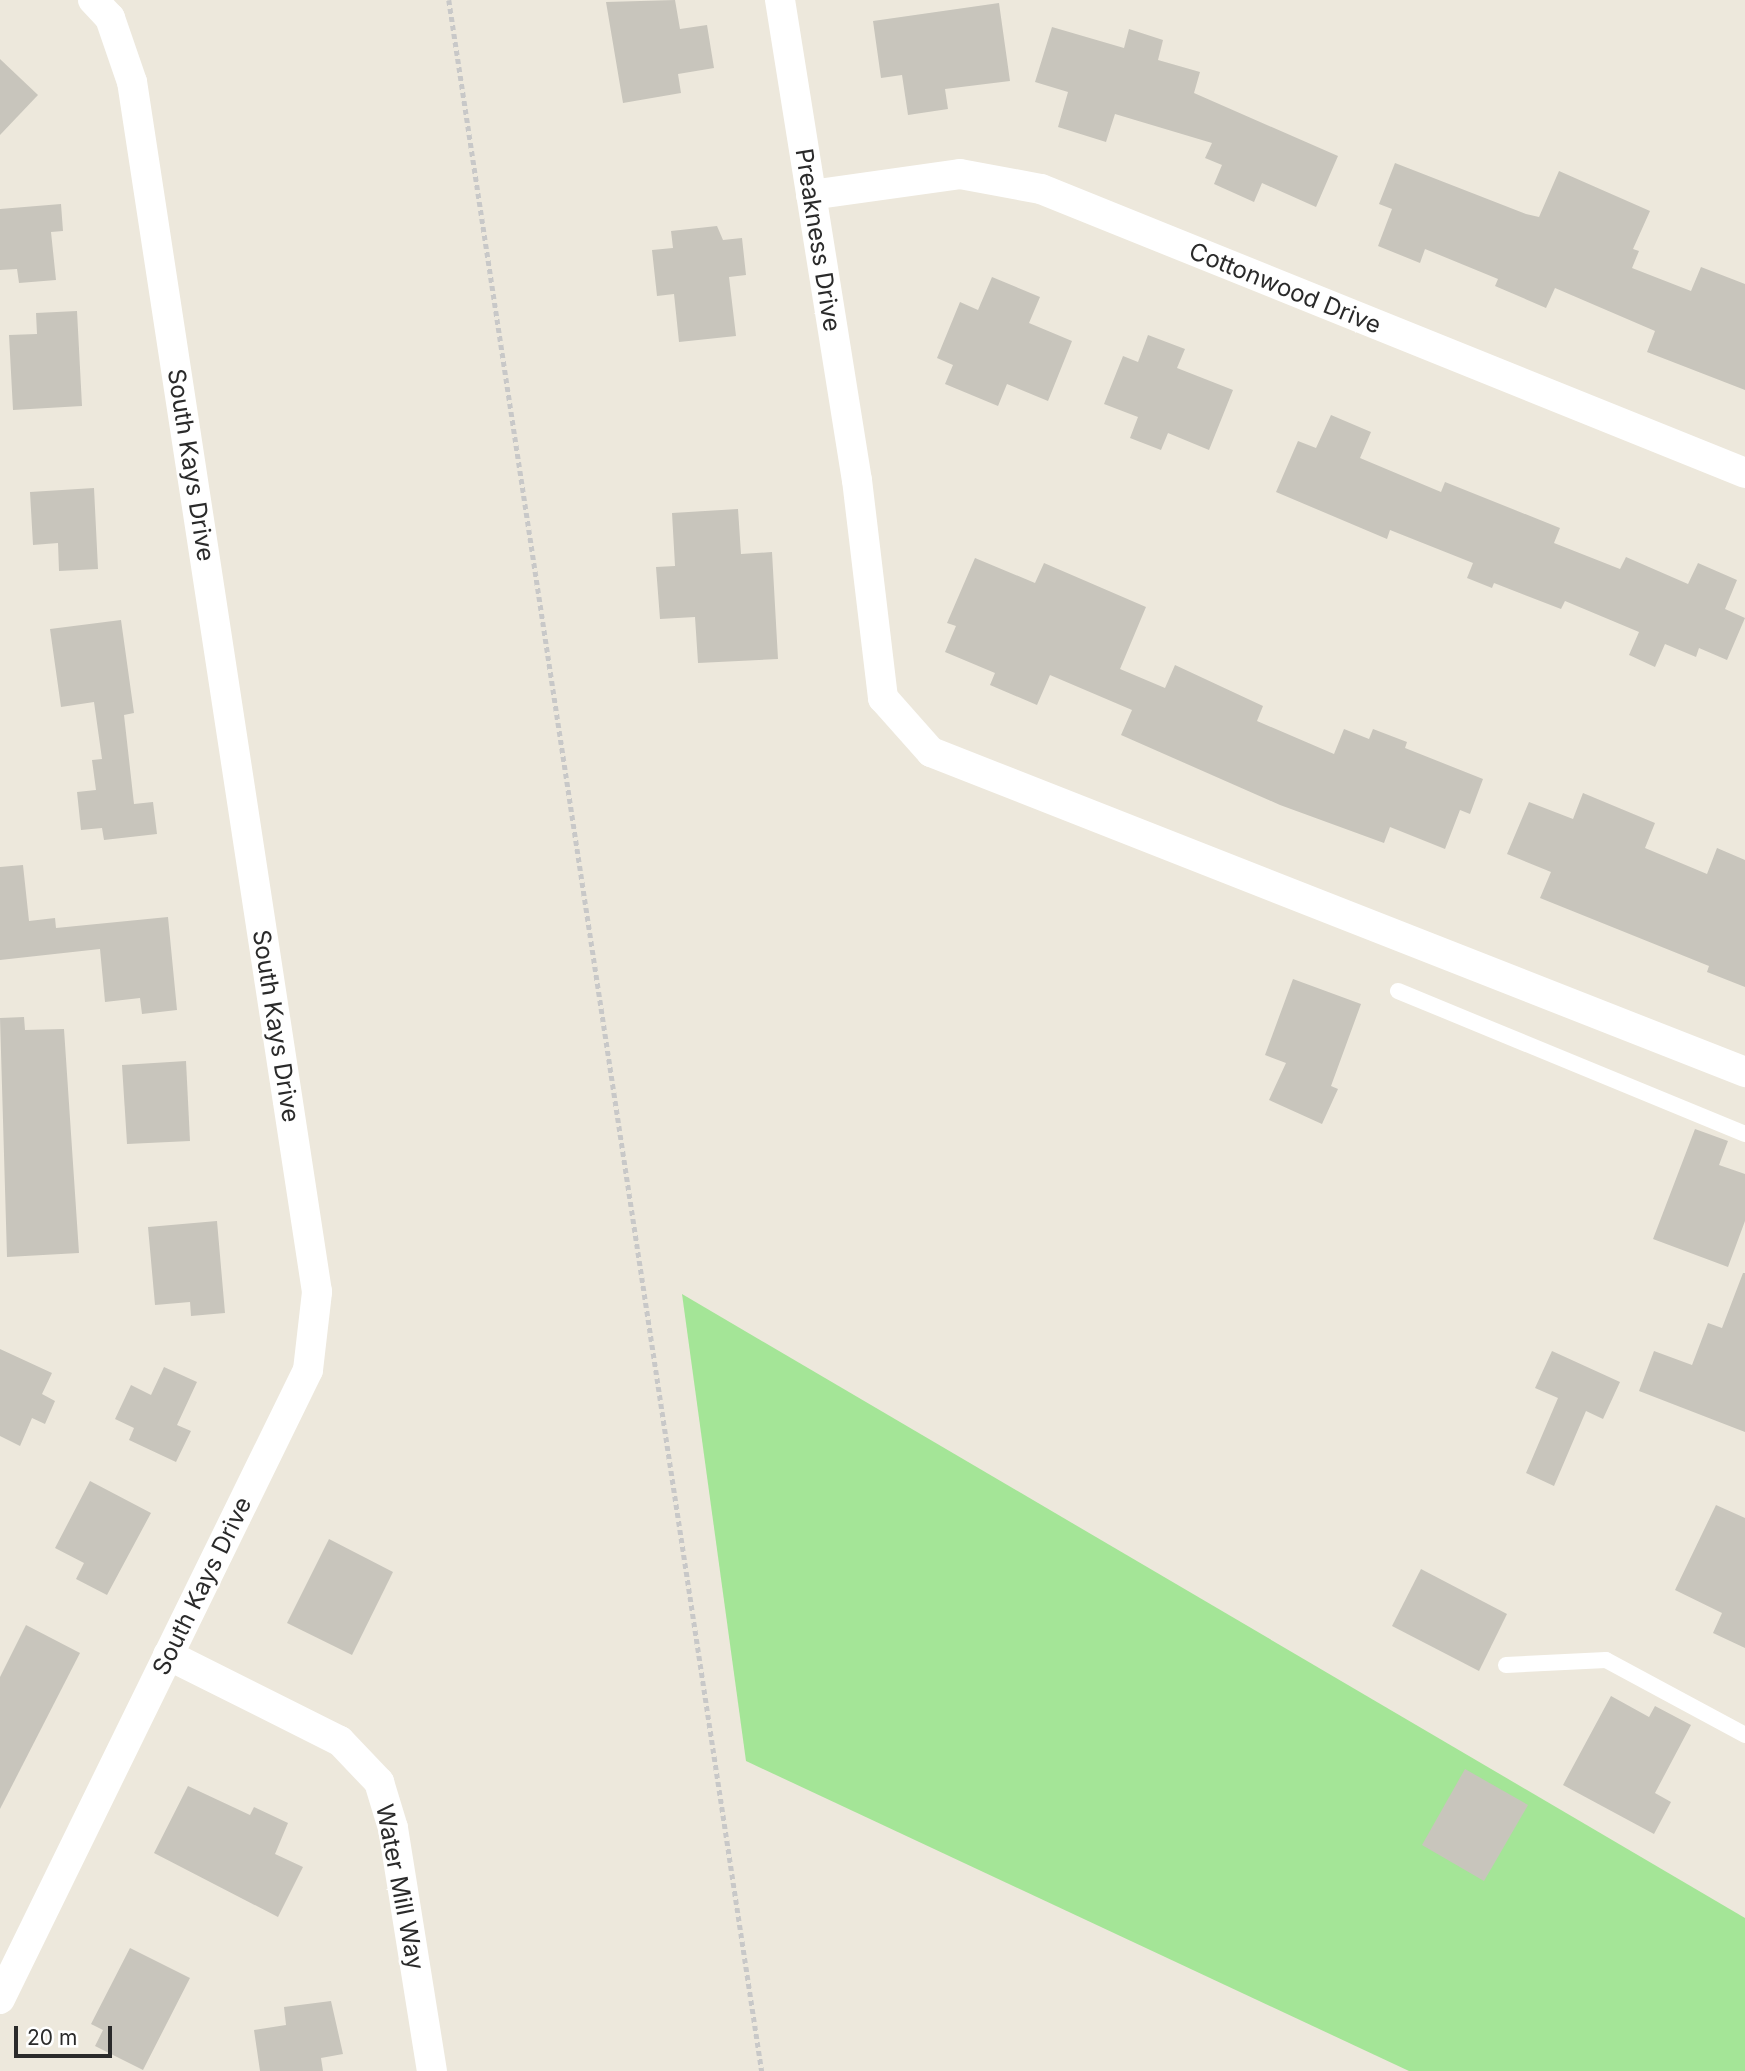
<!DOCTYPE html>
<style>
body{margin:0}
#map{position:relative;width:1745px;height:2071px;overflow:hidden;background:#ede8dc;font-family:Inter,sans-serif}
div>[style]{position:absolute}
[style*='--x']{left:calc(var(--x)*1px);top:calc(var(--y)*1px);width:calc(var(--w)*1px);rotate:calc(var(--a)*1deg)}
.green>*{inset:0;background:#a4e597}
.building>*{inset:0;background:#c8c5bc}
.path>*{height:4.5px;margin-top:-2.25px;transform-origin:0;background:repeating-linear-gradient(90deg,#c8c8c8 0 5px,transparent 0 8.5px)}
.lane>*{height:16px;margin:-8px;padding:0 8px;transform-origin:8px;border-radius:8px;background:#fff}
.street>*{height:30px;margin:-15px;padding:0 15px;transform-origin:15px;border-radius:15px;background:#fff}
span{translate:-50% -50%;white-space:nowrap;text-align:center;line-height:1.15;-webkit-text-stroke:5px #fff;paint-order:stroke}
.street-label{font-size:24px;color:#2a2a2a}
.scale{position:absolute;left:14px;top:2026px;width:98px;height:32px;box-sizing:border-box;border:4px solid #2a2a2a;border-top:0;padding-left:9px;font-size:21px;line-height:24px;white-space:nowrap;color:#2a2a2a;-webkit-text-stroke:5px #fff;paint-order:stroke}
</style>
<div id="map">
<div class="green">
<div style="clip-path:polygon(682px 1294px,1745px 1918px,1745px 2071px,1409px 2071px,746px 1761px)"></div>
</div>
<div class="building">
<div style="clip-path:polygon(675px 0,680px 29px,707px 25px,714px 68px,678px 74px,681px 93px,623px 103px,606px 2px)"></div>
<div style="clip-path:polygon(999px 3px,1010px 81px,945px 89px,948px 109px,908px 115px,902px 75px,881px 78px,873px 21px)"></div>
<div style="clip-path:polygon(1052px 27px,1124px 48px,1129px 29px,1163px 40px,1158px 60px,1200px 72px,1194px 93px,1338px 156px,1316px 207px,1262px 183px,1254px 202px,1214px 184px,1222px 165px,1205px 158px,1212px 143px,1115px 114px,1106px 142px,1058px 127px,1068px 92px,1035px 82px)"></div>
<div style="clip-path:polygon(0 59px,38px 95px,0 135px)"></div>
<div style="clip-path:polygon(1395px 163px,1526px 214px,1539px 217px,1559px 171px,1650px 211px,1633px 249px,1639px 251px,1632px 268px,1691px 291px,1701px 267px,1745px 284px,1745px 390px,1647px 352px,1655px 331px,1555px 288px,1546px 308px,1495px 286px,1498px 279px,1425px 249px,1420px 263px,1378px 246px,1392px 209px,1379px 204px)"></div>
<div style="clip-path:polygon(61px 204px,63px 231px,51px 232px,56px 280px,19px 283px,17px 269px,0 270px,0 209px)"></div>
<div style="clip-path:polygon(717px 226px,723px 240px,742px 238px,746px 275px,729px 277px,736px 336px,679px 342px,674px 294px,657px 296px,652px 250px,673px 248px,671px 231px)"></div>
<div style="clip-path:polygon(992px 277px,1040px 297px,1029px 323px,1072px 341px,1048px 401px,1007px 384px,998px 406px,945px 384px,953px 365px,937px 358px,960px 302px,978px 310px)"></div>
<div style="clip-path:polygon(77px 311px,82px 406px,13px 410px,9px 335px,37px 334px,36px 313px)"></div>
<div style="clip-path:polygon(1148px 335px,1185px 349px,1177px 368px,1233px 390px,1209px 450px,1168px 433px,1161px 450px,1130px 438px,1138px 417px,1104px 404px,1123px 356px,1138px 362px)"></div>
<div style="clip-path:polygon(1331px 415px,1371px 432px,1360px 458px,1441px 492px,1445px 482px,1560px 528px,1554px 543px,1620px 569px,1626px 557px,1688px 584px,1698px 563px,1737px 580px,1725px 609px,1745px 618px,1727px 660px,1699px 648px,1696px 657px,1665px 644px,1655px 667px,1629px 655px,1639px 632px,1565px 601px,1561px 609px,1494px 583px,1492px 588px,1467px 578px,1473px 563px,1390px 530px,1387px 539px,1276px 492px,1298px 441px,1316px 448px)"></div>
<div style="clip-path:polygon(94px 488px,98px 569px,59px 571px,58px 543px,33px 545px,30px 492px)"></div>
<div style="clip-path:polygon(738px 509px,741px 554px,772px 552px,778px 659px,698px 663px,695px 617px,660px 619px,656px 567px,675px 566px,672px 513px)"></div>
<div style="clip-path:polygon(975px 558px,1035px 583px,1044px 563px,1146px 607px,1120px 669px,1165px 688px,1175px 665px,1263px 706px,1257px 721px,1334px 754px,1344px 729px,1369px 739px,1373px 729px,1407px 742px,1405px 748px,1483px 779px,1470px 814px,1460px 810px,1445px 849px,1390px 827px,1384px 843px,1280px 805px,1121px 735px,1132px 710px,1050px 675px,1037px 705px,990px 685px,995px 673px,945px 652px,956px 626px,947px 623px)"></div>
<div style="clip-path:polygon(121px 620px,134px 713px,124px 715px,134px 804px,153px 802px,157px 834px,104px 840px,102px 828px,81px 830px,77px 792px,96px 790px,92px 760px,102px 759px,94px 702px,61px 707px,50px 629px)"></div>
<div style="clip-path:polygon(1583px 793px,1655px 823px,1645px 848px,1707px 874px,1717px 848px,1745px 860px,1745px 987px,1707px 972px,1709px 966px,1540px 898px,1551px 872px,1507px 854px,1529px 802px,1573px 819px)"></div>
<div style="clip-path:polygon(23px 865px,29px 921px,55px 918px,56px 928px,168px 917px,177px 1010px,142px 1014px,140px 998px,105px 1002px,100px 949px,0 960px,0 867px)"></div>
<div style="clip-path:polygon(1293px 979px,1361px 1004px,1331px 1086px,1338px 1089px,1322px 1124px,1269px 1100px,1286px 1063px,1265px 1055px)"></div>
<div style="clip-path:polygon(24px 1017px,25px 1030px,64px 1029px,79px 1253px,7px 1257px,0 1018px)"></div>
<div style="clip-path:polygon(186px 1061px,190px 1141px,127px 1144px,122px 1065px)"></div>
<div style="clip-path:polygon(1695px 1129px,1728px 1141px,1719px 1165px,1745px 1174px,1745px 1221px,1728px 1267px,1653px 1239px)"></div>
<div style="clip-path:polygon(217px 1221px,225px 1313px,191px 1316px,190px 1302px,155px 1305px,148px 1227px)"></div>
<div style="clip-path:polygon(1743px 1273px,1745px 1273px,1745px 1432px,1639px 1391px,1654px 1351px,1692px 1365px,1708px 1323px,1722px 1328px)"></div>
<div style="clip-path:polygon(0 1349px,52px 1373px,42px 1394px,55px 1401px,45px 1424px,32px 1418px,20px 1446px,0 1436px)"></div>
<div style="clip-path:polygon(1552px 1351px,1620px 1382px,1603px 1419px,1586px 1411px,1554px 1486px,1526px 1473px,1558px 1398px,1535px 1388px)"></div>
<div style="clip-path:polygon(164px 1367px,197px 1382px,177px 1425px,191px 1431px,176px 1462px,129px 1440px,134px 1428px,115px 1419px,131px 1385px,151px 1395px)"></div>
<div style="clip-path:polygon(90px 1481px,151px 1513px,107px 1595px,76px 1579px,84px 1563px,55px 1548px)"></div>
<div style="clip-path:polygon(1716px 1505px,1745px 1518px,1745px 1648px,1713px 1633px,1722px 1613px,1675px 1590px)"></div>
<div style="clip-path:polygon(329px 1539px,393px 1572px,352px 1655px,287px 1623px)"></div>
<div style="clip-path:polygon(1421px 1569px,1507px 1614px,1479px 1671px,1392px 1626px)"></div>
<div style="clip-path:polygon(26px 1625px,80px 1653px,0 1809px,0 1677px)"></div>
<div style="clip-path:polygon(1611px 1696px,1649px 1717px,1655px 1706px,1691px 1725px,1655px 1793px,1671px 1802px,1654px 1834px,1563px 1785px)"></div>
<div style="clip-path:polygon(1465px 1769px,1528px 1805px,1484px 1881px,1422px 1845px)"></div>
<div style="clip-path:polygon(188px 1786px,250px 1815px,254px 1807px,288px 1823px,275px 1854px,303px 1867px,278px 1917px,154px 1853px)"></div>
<div style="clip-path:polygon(130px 1948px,190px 1978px,143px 2070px,95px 2046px,103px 2030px,91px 2024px)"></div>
<div style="clip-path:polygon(331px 2001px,343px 2054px,321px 2058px,323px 2071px,260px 2071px,254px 2030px,286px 2025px,284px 2007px)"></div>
</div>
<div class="path">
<div style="--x:449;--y:0;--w:2095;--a:81.41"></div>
</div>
<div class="lane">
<div style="--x:1398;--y:991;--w:375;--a:22.4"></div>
<div style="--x:1506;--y:1665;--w:100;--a:-2.9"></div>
<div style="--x:1606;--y:1660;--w:158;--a:28.3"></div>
</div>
<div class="street">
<div style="--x:780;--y:0;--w:486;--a:80.9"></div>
<div style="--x:857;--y:480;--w:220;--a:83.2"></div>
<div style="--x:883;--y:698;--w:72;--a:48.4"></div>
<div style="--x:931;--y:752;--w:875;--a:21.46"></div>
<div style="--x:811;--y:195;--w:150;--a:-8"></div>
<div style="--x:960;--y:174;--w:82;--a:10.5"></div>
<div style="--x:1041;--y:189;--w:759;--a:21.97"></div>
<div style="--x:168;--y:1655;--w:192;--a:26.6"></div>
<div style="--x:340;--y:1741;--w:57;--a:46.4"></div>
<div style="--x:379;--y:1782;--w:48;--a:73.1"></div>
<div style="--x:393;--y:1828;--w:246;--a:80.9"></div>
<div style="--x:0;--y:1999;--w:700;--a:-63.91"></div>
<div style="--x:308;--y:1370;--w:79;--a:-83.4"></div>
<div style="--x:317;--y:1292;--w:1224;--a:-98.69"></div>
<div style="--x:132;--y:82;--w:68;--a:-109"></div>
<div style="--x:110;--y:18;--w:25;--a:-133"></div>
</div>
<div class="street-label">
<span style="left:818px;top:240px;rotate:81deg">Preakness Drive</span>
<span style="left:1285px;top:288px;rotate:22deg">Cottonwood Drive</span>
<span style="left:191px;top:465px;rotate:81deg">South Kays Drive</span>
<span style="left:276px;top:1026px;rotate:81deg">South Kays Drive</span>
<span style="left:202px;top:1586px;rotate:-64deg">South Kays Drive</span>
<span style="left:400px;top:1887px;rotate:79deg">Water Mill Way</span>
</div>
<div class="scale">20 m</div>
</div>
